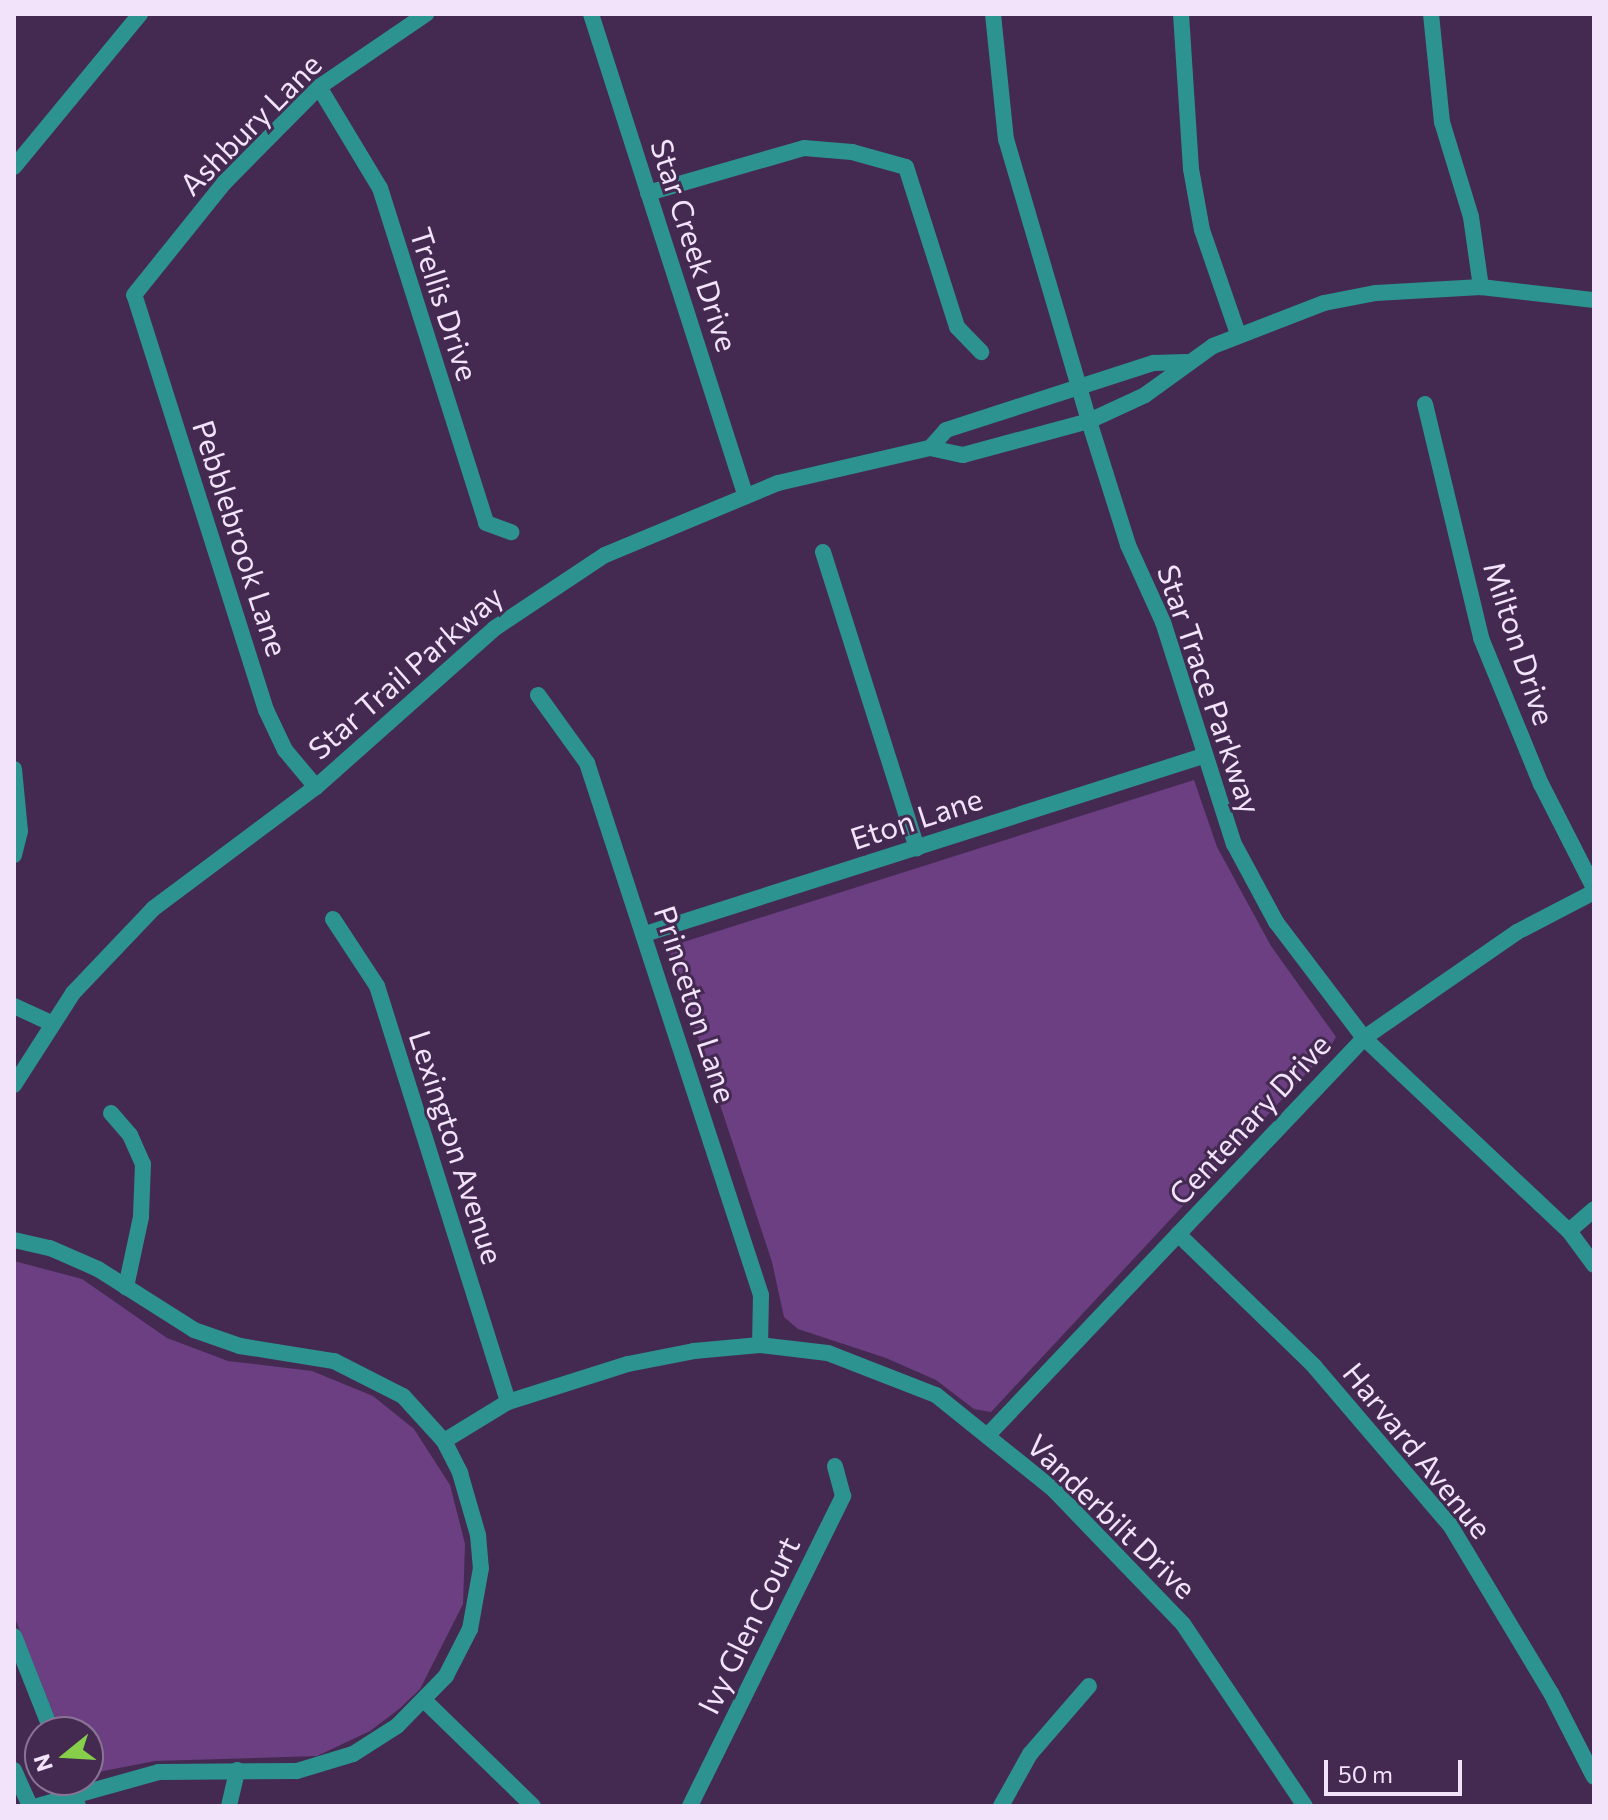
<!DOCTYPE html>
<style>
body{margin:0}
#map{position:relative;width:1608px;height:1820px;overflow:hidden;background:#442a51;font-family:Commissioner,sans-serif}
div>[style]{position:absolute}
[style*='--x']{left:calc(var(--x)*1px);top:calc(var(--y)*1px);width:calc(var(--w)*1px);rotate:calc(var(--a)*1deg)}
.green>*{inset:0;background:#6c3f83}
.minor>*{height:16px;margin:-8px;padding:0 8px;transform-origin:8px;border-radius:8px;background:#2c9391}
.tertiary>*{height:16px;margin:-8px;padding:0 8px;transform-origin:8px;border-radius:8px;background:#2c9391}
span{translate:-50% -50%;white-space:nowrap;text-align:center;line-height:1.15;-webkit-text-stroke:6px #442a51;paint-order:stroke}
.street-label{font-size:30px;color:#f2e3fb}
.frame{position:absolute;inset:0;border:16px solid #f2e3fb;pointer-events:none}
.north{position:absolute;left:24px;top:1716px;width:80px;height:80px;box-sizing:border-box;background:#442a51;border:2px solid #8a7495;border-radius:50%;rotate:252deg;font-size:22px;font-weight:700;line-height:32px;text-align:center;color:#f2e3fb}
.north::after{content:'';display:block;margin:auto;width:28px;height:36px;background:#87cf4a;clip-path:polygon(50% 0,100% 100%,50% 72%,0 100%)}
.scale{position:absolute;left:1324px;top:1760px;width:138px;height:36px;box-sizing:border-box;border:4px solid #f2e3fb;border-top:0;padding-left:10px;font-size:24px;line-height:28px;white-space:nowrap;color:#f2e3fb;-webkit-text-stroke:6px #442a51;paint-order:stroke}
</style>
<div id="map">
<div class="green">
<div style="clip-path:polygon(1194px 780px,1217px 847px,1271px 946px,1336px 1037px,1328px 1050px,991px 1412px,974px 1409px,936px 1380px,886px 1358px,798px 1329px,784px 1317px,772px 1262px,668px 947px)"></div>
<div style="clip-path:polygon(14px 1261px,82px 1279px,167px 1338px,228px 1361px,312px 1371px,373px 1396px,414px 1429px,450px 1485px,465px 1544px,463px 1604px,420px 1689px,399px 1709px,370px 1731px,317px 1756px,155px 1761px,88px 1774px,88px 1732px,61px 1732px,14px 1616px)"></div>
</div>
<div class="minor">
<div style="--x:591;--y:14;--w:504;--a:72.21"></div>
<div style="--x:1181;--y:14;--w:155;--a:86.3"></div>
<div style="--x:1191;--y:169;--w:62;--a:79.8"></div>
<div style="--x:1202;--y:230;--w:110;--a:70.9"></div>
<div style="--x:1431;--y:14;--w:109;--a:84.2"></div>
<div style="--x:1442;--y:122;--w:99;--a:73"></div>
<div style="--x:1471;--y:217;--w:71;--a:81.9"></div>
<div style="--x:319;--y:87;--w:118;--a:58.9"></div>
<div style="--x:380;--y:188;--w:351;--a:72.4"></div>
<div style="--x:486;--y:523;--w:27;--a:20"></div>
<div style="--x:648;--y:193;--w:162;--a:-16.1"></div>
<div style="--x:804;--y:148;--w:48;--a:4.8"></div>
<div style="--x:852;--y:152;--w:56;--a:15.5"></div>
<div style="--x:906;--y:167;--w:168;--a:72.3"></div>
<div style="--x:957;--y:327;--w:35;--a:46"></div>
<div style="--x:1425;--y:404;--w:241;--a:76.5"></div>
<div style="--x:1481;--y:638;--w:158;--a:67.7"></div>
<div style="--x:1541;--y:784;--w:117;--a:63"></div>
<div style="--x:1089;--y:421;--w:130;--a:72.5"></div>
<div style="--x:1128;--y:545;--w:85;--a:65.6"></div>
<div style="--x:1163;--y:622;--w:233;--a:72.3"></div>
<div style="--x:1234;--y:844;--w:89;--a:61.7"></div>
<div style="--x:1276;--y:922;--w:146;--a:52.8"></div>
<div style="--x:1364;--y:1038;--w:282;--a:43.3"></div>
<div style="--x:1569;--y:1231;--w:42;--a:53.7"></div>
<div style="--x:823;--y:552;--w:311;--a:72.4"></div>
<div style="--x:538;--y:695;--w:84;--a:54.2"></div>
<div style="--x:587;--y:763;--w:560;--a:71.89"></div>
<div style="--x:761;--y:1295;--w:50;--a:91.1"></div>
<div style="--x:14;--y:769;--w:62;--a:84.5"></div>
<div style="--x:20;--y:831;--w:25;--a:104"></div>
<div style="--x:316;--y:787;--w:48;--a:-130"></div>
<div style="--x:285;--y:750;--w:44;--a:-115.4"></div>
<div style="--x:266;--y:710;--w:435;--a:-107.6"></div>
<div style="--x:134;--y:295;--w:144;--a:-51.2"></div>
<div style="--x:224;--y:183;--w:135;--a:-45.3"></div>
<div style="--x:319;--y:87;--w:130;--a:-34.3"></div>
<div style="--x:333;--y:919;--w:80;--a:56.7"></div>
<div style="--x:377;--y:986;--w:436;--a:72.5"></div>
<div style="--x:645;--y:934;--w:586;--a:-17.69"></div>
<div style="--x:14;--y:1006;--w:41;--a:24.7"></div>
<div style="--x:111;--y:1113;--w:29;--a:49"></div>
<div style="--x:130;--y:1135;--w:32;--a:66"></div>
<div style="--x:143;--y:1164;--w:53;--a:92.2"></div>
<div style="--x:141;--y:1217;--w:72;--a:102.1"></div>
<div style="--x:1569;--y:1231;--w:33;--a:-41"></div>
<div style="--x:1178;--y:1234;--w:190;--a:44.1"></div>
<div style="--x:1314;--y:1366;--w:209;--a:49.5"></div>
<div style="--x:1450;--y:1525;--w:196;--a:59"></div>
<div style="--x:1551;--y:1693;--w:94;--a:62.9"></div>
<div style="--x:14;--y:1240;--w:37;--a:13"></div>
<div style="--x:50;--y:1248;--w:52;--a:23.6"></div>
<div style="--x:98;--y:1269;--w:114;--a:32.4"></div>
<div style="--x:194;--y:1330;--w:49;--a:19.2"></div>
<div style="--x:240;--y:1346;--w:95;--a:9.1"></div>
<div style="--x:334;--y:1361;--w:77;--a:26.9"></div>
<div style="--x:403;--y:1396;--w:61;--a:47.7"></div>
<div style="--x:444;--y:1441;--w:36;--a:63"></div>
<div style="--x:460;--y:1473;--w:65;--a:73.8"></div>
<div style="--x:478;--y:1535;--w:33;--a:85"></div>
<div style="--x:481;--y:1568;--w:62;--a:100.2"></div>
<div style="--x:470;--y:1629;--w:53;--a:117.1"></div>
<div style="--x:446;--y:1676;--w:70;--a:134.4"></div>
<div style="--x:397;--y:1726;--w:52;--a:147.5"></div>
<div style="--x:353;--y:1754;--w:59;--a:163.1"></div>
<div style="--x:297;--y:1771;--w:138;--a:179.6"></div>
<div style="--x:159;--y:1772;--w:127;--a:164.4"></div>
<div style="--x:987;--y:1436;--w:548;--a:-46.55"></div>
<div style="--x:1364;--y:1038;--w:186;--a:-34.7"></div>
<div style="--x:1517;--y:932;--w:87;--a:-27.5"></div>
<div style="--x:444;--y:1441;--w:75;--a:-31.4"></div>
<div style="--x:508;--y:1402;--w:126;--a:-17.6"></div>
<div style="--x:628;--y:1364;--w:67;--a:-11.1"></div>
<div style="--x:694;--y:1351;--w:66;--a:-5.2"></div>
<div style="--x:760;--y:1345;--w:68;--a:6.7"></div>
<div style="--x:828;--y:1353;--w:116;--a:21.3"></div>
<div style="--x:936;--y:1395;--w:151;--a:38.8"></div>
<div style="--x:1054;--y:1490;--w:186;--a:46.1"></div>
<div style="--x:1183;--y:1624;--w:219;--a:56.2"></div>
<div style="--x:426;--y:1702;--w:149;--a:44.2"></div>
<div style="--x:229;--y:1806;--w:37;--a:-77"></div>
<div style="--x:690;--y:1806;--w:346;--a:-63.7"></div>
<div style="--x:843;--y:1496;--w:31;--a:-105"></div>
<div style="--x:1001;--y:1806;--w:60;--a:-60.9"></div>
<div style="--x:1030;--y:1754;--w:90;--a:-49.1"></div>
</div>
<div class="tertiary">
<div style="--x:993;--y:14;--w:126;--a:84.1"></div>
<div style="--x:1006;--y:139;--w:294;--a:73.6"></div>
<div style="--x:14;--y:167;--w:198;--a:-50.5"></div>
<div style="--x:930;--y:448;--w:24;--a:-48"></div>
<div style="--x:946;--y:430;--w:219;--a:-17.9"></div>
<div style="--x:1154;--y:363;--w:32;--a:-2"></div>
<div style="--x:14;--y:1085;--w:109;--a:-57.3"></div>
<div style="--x:73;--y:993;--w:117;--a:-46.4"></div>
<div style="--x:154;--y:908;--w:202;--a:-36.8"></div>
<div style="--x:316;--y:787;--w:239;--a:-41.6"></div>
<div style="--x:495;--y:628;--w:132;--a:-33.6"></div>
<div style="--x:605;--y:555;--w:187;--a:-22.6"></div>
<div style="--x:778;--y:483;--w:156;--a:-13"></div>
<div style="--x:930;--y:448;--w:34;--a:12"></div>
<div style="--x:963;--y:455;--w:131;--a:-15.1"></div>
<div style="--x:1089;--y:421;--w:62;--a:-24.9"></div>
<div style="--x:1145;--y:395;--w:84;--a:-35.8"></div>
<div style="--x:1213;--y:346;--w:119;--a:-21.2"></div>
<div style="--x:1324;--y:303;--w:53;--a:-10.9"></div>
<div style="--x:1376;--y:293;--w:105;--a:-3.3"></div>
<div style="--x:1481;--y:287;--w:114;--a:6.6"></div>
<div style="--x:14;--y:1636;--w:103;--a:68.4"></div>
<div style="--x:14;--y:1770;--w:39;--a:66"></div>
<div style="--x:69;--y:1780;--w:28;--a:71"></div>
</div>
<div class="street-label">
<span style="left:250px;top:124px;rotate:-45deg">Ashbury Lane</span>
<span style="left:695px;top:245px;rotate:72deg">Star Creek Drive</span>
<span style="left:445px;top:304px;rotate:72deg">Trellis Drive</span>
<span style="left:241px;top:538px;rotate:72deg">Pebblebrook Lane</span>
<span style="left:1520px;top:643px;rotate:72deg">Milton Drive</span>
<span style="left:405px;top:672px;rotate:-41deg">Star Trail Parkway</span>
<span style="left:1210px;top:689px;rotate:71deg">Star Trace Parkway</span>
<span style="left:916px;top:818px;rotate:-18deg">Eton Lane</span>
<span style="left:696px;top:1004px;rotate:72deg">Princeton Lane</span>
<span style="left:1249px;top:1119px;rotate:-47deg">Centenary Drive</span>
<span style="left:457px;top:1147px;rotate:72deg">Lexington Avenue</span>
<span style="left:1418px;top:1450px;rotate:51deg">Harvard Avenue</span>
<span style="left:1112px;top:1516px;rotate:44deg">Vanderbilt Drive</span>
<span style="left:748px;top:1625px;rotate:-64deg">Ivy Glen Court</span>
</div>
<div class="frame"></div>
<div class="north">N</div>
<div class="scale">50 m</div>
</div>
